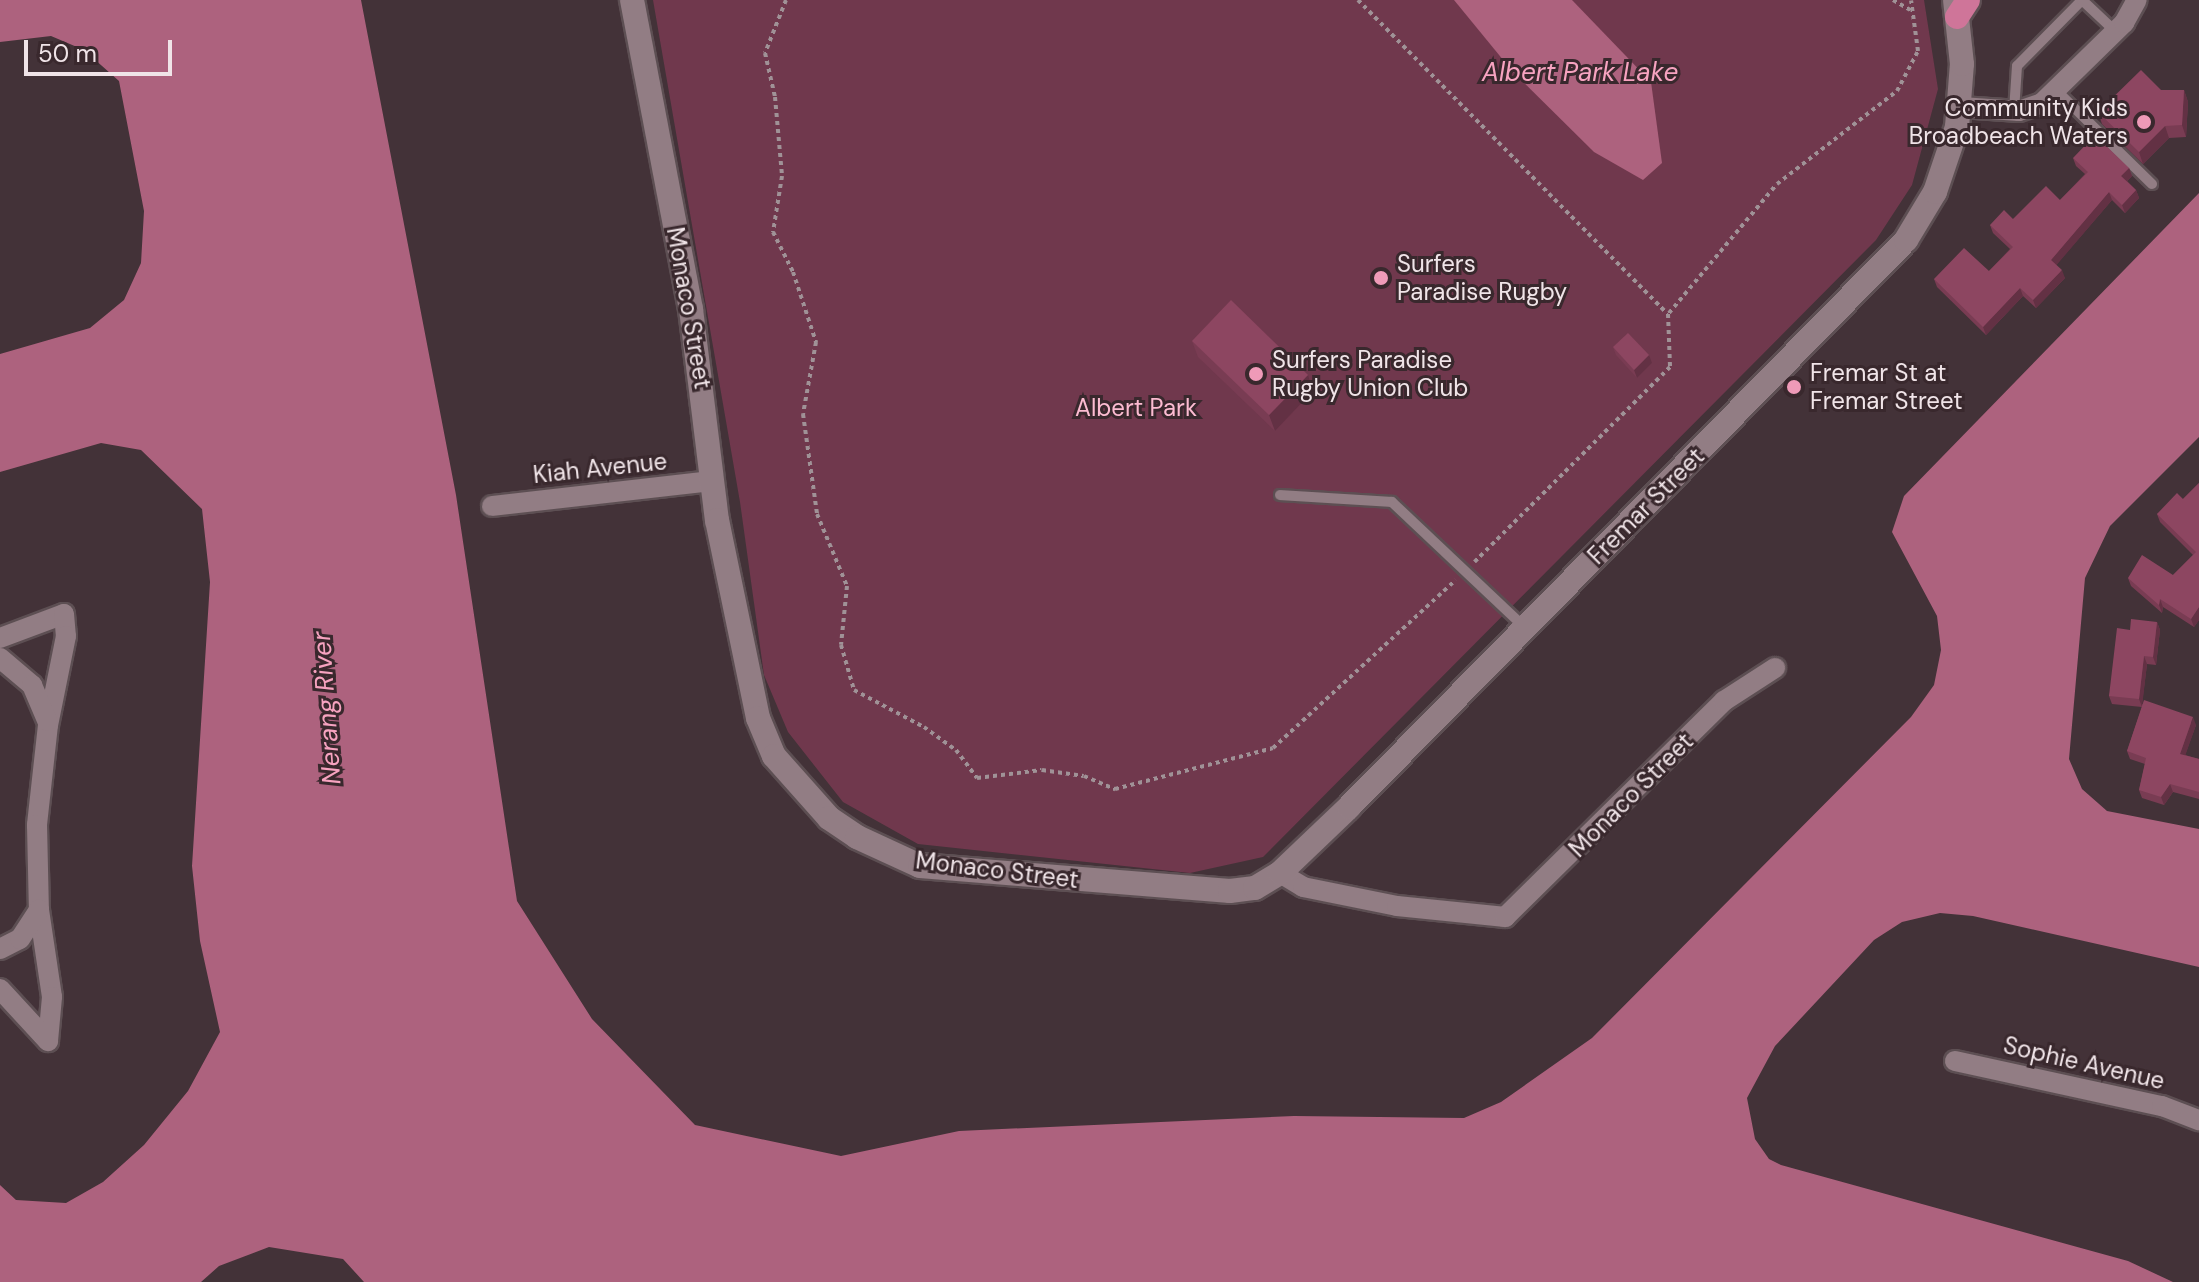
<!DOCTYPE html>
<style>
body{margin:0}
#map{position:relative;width:2199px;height:1282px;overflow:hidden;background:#433238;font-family:"DM Sans",sans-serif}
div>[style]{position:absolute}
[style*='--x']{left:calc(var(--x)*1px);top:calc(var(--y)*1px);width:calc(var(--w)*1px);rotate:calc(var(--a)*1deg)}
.green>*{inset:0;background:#70384d}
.water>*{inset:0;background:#ad627e}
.path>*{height:4px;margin-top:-2px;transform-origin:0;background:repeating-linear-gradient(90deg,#a09297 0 4px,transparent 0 8px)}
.roads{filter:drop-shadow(2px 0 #5d4f53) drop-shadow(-2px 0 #5d4f53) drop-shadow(0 2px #5d4f53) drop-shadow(0 -2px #5d4f53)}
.lane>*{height:10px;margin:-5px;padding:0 5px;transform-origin:5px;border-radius:5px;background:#927d84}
.street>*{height:20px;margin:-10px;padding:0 10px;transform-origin:10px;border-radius:10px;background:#927d84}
.secondary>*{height:24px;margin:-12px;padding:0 12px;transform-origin:12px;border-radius:12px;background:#927d84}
.primary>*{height:24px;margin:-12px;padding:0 12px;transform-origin:12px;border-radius:12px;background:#cf7599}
.wall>*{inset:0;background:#793c53}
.shaded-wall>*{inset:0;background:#633144}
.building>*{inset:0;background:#8d4661}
.dots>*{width:22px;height:22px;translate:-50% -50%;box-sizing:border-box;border:4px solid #39282d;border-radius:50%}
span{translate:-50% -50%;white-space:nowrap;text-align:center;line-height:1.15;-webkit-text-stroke:6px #39282d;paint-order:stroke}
.poi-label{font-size:24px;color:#f0e4e8}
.right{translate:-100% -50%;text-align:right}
.left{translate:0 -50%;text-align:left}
.street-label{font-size:24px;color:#f0e4e8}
.park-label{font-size:24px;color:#fcbbd1}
.water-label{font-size:26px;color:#f7a3c0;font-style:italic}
.scale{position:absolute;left:24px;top:40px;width:148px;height:36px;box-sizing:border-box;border:4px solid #f0e4e8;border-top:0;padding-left:10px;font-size:24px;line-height:28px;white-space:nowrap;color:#f0e4e8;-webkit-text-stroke:6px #39282d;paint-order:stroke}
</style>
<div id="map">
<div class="green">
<div style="clip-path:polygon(653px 0,1924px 0,1938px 89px,1912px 185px,1876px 240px,1263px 857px,1190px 873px,918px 844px,843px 802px,788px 732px,764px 675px,740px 502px)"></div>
</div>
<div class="water">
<div style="clip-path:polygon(0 0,361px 0,456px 495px,517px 901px,592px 1019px,695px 1125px,841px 1156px,959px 1131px,1294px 1116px,1464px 1118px,1501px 1102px,1592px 1038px,1911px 717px,1934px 685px,1941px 650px,1937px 616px,1892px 532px,1904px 496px,2199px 193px,2199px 437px,2110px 526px,2085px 578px,2069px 759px,2082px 789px,2107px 811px,2199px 829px,2199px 967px,1973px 916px,1940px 913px,1902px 922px,1874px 940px,1775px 1046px,1747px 1098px,1755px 1139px,1769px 1159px,1781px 1165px,2128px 1261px,2173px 1282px,364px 1282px,343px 1259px,269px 1247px,219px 1266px,201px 1282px,0 1282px,0 1185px,16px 1200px,66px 1203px,103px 1182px,144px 1145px,188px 1091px,220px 1032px,200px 941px,192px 866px,210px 582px,202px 509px,141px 450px,101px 443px,0 472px,0 354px,90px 328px,124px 300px,141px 263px,144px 211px,119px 81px,84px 50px,51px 36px,0 42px)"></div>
<div style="clip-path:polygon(1454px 0,1572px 0,1651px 82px,1662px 163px,1643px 180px,1594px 152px,1513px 72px)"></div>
</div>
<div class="path">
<div style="--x:786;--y:0;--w:57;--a:111.6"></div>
<div style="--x:765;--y:53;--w:45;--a:77.2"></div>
<div style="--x:775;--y:97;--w:79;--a:84.9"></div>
<div style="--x:782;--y:176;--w:57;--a:99.1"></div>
<div style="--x:773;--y:232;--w:45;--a:63.4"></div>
<div style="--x:793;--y:272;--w:74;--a:71.8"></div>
<div style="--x:816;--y:342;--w:73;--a:100.2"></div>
<div style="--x:803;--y:414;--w:101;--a:82"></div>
<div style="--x:817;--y:514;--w:78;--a:67.4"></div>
<div style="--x:847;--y:586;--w:59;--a:95.8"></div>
<div style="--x:841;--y:645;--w:47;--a:73.9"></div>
<div style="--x:854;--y:690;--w:79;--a:27.9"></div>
<div style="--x:924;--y:727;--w:39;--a:36"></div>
<div style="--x:956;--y:750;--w:35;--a:53"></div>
<div style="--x:977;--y:778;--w:65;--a:-7"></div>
<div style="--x:1042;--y:770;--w:42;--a:8.1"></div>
<div style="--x:1084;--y:776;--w:34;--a:23"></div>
<div style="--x:1115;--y:789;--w:163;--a:-14.5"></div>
<div style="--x:1273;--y:748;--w:248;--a:-42.6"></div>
<div style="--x:1358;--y:0;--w:441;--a:45.4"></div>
<div style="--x:1668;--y:314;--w:53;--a:87.8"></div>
<div style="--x:1670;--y:367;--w:276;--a:135.1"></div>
<div style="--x:1893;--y:0;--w:22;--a:30"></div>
<div style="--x:1669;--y:313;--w:168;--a:-50.1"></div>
<div style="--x:1777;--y:184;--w:152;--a:-37.8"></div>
<div style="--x:1897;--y:91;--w:45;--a:-62.3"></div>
<div style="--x:1918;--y:51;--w:51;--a:-97.8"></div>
</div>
<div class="roads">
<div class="lane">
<div style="--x:2057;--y:91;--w:133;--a:44.4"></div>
<div style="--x:2014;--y:111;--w:45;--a:-86.2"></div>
<div style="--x:2017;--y:66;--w:93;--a:-45.4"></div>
<div style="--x:2082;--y:0;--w:45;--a:43.2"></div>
<div style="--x:1280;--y:495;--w:112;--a:3.6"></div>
<div style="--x:1392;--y:502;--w:182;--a:43.4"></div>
</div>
<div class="street">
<div style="--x:1961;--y:107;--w:58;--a:3.9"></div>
<div style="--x:2019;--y:111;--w:24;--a:-19"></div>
<div style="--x:2042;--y:103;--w:115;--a:-44.3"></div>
<div style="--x:2124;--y:23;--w:26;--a:-61"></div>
<div style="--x:492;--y:506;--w:222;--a:-6.5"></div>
<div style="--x:0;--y:638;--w:68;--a:-20.6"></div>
<div style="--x:64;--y:614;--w:22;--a:85"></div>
<div style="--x:66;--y:636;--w:91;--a:101.4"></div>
<div style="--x:48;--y:725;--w:101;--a:96.3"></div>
<div style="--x:37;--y:825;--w:85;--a:88.7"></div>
<div style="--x:39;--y:910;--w:88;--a:81.5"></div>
<div style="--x:52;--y:997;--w:44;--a:95.2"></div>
<div style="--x:0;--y:658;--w:42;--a:40.2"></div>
<div style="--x:32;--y:685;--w:39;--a:67"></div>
<div style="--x:1280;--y:873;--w:27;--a:31"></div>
<div style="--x:1303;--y:887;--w:96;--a:11.4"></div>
<div style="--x:1397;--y:906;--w:109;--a:5.8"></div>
<div style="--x:1505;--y:917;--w:308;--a:-44.6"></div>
<div style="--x:1724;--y:701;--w:61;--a:-32.9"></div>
<div style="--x:0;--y:949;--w:22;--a:-27"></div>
<div style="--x:20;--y:939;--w:35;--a:-57"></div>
<div style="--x:0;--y:989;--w:71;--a:47.3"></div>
<div style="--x:1955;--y:1061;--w:212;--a:12.3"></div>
<div style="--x:2162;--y:1106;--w:40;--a:21"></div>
</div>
<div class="secondary">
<div style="--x:632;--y:0;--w:315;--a:79.2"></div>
<div style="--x:691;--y:309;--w:213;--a:83"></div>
<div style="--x:717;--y:520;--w:202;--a:78.3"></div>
<div style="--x:758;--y:718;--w:41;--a:67.2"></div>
<div style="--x:774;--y:756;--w:83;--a:48.4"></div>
<div style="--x:829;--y:818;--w:34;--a:34"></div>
<div style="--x:857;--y:837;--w:69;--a:24.7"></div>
<div style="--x:920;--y:866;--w:311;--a:4.6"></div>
<div style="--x:1230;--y:891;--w:25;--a:-7"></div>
<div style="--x:1255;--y:888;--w:29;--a:-31"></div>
<div style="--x:1280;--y:873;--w:95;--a:-43.7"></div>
<div style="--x:1349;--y:807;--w:795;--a:-45.51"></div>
<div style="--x:1906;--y:240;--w:56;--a:-58.9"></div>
<div style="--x:1935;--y:192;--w:69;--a:-71.3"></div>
<div style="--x:1957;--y:127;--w:63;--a:-85.5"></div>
<div style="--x:1962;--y:64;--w:64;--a:-96.2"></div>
</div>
<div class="primary">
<div style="--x:1957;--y:17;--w:20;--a:-57"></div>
</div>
</div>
<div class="wall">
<div style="clip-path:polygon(2161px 90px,2184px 90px,2188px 102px,2186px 137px,2169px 138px,2143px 164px,2102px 124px,2098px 112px)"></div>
<div style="clip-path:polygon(2073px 158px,2129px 168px,2132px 176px,2127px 181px,2136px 190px,2139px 198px,2125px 213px,2112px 200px,2056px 265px,2065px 278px,2036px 308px,2023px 296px,1986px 335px,1937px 287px,1934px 279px,1989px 271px,2010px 249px,1993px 233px,1990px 225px,2013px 219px,2060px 200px,2085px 174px,2076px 166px)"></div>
<div style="clip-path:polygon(1192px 341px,1313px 391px,1275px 431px,1198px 357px)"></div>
<div style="clip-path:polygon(1613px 347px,1652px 363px,1637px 378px,1616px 355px)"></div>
<div style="clip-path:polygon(2199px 483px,2199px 620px,2194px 627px,2163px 607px,2162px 613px,2131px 586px,2128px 578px,2173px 575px,2193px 555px,2160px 522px,2157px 514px,2183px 499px)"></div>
<div style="clip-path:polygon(2157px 622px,2160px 630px,2156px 665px,2147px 664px,2142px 704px,2196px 725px,2185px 755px,2199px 759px,2199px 799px,2173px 792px,2164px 805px,2142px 798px,2139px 790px,2145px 764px,2130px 759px,2127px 751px,2142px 707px,2112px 704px,2109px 696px,2130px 630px)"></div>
</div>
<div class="shaded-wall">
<div style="clip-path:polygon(2184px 90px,2188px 102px,2186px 137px,2182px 125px)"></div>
<div style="clip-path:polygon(2165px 126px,2169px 138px,2143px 164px,2139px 152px)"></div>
<div style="clip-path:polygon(2129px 168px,2132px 176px,2124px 184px,2121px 176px)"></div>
<div style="clip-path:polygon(2136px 190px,2139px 198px,2125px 213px,2122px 205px)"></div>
<div style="clip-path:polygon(2109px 192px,2112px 200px,2054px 268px,2051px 260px)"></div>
<div style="clip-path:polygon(2062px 270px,2065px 278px,2036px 308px,2033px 300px)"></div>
<div style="clip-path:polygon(2020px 288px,2023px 296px,1986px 335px,1983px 327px)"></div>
<div style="clip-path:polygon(1649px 355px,1652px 363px,1637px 378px,1634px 370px)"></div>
<div style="clip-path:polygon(1308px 375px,1313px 391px,1275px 431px,1269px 415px)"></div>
<div style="clip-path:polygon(2160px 599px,2163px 607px,2162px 613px,2159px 605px)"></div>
<div style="clip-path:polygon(2199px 607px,2199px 620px,2194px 627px,2191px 619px)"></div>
<div style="clip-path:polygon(2157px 622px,2160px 630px,2156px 665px,2153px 657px)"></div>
<div style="clip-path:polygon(2144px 656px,2147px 664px,2142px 707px,2139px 699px)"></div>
<div style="clip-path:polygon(2193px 717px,2196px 725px,2183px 762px,2180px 754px)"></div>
<div style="clip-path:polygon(2170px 784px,2173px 792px,2164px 805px,2161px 797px)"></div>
</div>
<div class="building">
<div style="clip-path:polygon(2141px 70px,2161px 90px,2184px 90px,2182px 125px,2165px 126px,2139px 152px,2098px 112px)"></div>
<div style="clip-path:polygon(2095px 135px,2129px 168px,2121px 176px,2136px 190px,2122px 205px,2109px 192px,2051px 260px,2062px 270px,2033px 300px,2020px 288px,1983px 327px,1934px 279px,1964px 248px,1989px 271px,2013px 247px,1990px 225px,2004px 210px,2013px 219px,2046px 186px,2060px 200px,2088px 172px,2073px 158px)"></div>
<div style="clip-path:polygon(1231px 300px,1308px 375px,1269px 415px,1192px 341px)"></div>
<div style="clip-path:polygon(1628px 333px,1649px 355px,1634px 370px,1613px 347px)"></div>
<div style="clip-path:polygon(2199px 483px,2199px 607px,2191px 619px,2160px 599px,2159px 605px,2128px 578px,2142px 555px,2173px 575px,2196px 552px,2157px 514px,2177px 493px,2183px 499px)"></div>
<div style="clip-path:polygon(2131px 619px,2157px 622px,2153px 657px,2144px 656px,2139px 699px,2109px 696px,2117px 628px,2130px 630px)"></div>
<div style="clip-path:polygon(2144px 700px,2193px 717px,2180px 754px,2199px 759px,2199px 792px,2170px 784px,2161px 797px,2139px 790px,2146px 758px,2127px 751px)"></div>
</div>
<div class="dots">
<div style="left:2144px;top:122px;background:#ef9ab8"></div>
<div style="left:1381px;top:278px;background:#ef9ab8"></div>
<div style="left:1256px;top:374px;background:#ef9ab8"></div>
<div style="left:1794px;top:387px;background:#ef9ab8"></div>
</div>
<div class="poi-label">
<span class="right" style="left:2128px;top:122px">Community Kids<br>Broadbeach Waters</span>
<span class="left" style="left:1397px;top:278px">Surfers<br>Paradise Rugby</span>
<span class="left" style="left:1272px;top:374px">Surfers Paradise<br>Rugby Union Club</span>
<span class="left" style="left:1810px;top:387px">Fremar St at<br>Fremar Street</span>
</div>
<div class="street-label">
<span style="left:689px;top:308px;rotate:80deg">Monaco Street</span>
<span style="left:600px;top:468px;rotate:-6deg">Kiah Avenue</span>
<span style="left:1646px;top:506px;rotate:-45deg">Fremar Street</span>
<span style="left:1631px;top:795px;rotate:-45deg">Monaco Street</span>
<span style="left:997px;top:870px;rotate:7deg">Monaco Street</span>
<span style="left:2084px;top:1063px;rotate:13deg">Sophie Avenue</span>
</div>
<div class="park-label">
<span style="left:1136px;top:408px">Albert Park</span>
</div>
<div class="water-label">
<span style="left:1580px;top:73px">Albert Park Lake</span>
<span style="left:327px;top:708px;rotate:-94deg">Nerang River</span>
</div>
<div class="scale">50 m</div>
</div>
